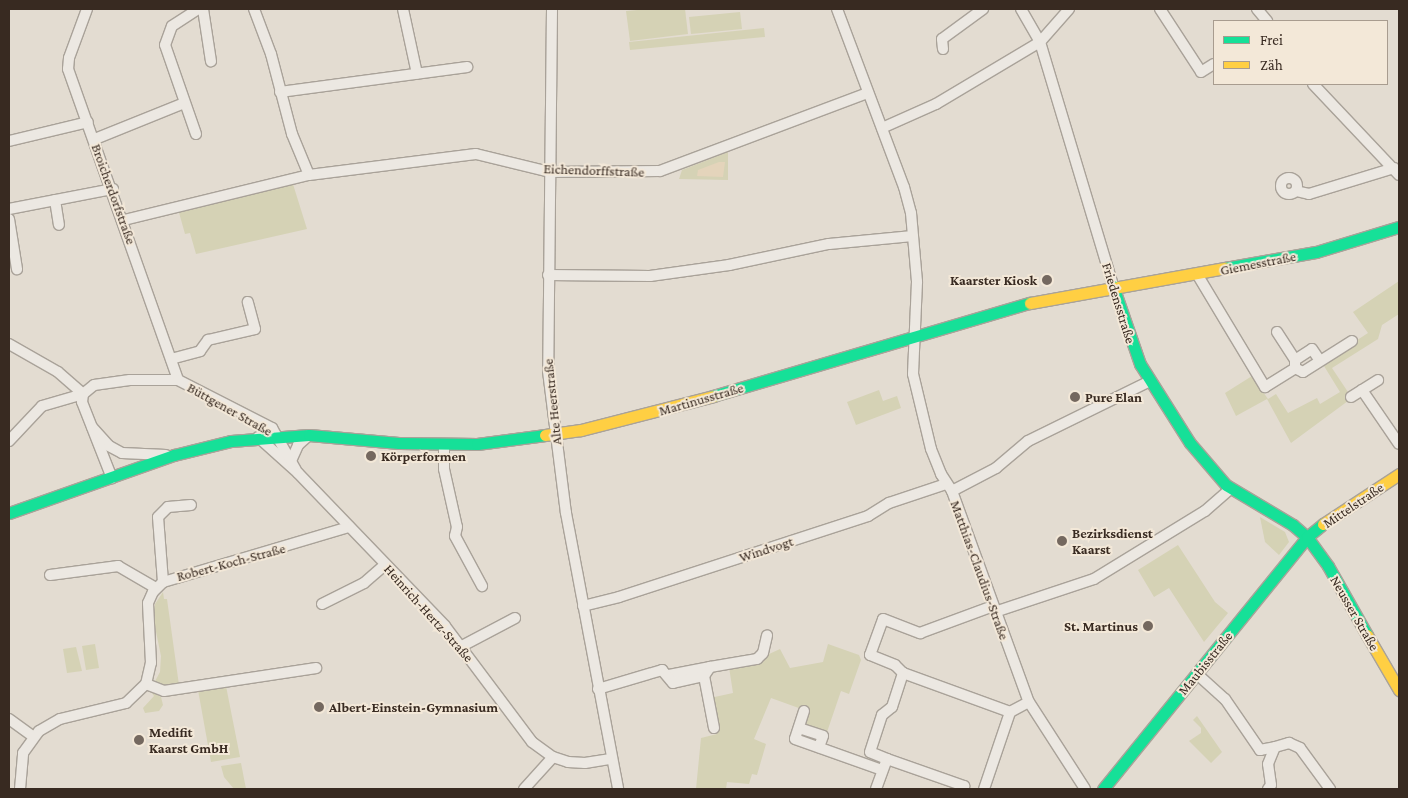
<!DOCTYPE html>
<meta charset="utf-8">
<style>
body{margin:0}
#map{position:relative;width:1408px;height:798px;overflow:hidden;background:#e3dcd1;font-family:"Crimson Pro",serif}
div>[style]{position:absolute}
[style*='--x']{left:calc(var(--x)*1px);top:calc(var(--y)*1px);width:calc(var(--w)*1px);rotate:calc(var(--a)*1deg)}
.green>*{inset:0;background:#d5d2b5}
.sand>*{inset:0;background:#e4d4bb}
.roads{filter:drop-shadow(1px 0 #a9a299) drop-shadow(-1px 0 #a9a299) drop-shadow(0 1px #a9a299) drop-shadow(0 -1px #a9a299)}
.street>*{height:10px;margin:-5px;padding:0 5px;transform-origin:5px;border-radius:5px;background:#ece8e2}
.street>.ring{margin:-5px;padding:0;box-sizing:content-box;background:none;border:10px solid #ece8e2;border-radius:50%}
.fast>*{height:11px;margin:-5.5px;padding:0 5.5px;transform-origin:5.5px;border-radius:5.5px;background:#16e098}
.slow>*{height:11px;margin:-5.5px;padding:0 5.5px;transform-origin:5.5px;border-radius:5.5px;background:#ffcf43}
.dots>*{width:14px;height:14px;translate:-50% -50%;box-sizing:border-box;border:2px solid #f3e8d8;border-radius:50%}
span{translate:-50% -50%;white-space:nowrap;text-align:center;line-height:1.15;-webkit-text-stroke:4px #f3e8d8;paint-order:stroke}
.street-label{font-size:14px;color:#382a21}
.poi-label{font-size:14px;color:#382a21;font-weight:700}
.right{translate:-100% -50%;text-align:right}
.left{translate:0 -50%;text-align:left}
.frame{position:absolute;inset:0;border:10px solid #382a21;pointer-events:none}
.legend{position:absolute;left:1213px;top:20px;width:175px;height:65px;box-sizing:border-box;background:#f3e8d8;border:1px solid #a89c8f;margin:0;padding:6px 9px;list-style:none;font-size:15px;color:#382a21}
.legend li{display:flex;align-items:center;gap:10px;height:25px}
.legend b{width:25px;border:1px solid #a89c8f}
</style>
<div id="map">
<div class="green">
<div style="clip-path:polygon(649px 9px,685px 9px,688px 34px,630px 41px,626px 11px)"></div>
<div style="clip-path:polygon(740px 12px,742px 29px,691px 34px,689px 17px)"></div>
<div style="clip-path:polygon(764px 28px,765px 37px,630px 50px,629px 42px)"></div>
<div style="clip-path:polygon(728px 152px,728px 180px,679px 179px,682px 170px)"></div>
<div style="clip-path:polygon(292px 181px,307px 229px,196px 254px,190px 233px,185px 234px,178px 209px)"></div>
<div style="clip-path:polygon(1399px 281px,1399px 314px,1382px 325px,1378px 339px,1332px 368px,1352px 398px,1291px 443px,1267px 399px,1236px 416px,1225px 393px,1252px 376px,1268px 399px,1276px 394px,1288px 413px,1317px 398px,1320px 404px,1340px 392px,1324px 366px,1325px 361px,1368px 333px,1353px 312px)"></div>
<div style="clip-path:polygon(879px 390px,883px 401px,897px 396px,901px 408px,856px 425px,847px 402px)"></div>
<div style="clip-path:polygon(1260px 517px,1285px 532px,1289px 542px,1279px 555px,1265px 542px)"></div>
<div style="clip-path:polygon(1178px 545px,1215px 602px,1228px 613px,1204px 642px,1169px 588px,1154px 597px,1138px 570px)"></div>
<div style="clip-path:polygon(163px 592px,164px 599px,167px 599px,179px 685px,164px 687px,154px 683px,160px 672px,161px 656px,153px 617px,155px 604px)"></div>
<div style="clip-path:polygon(95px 644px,99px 668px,86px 670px,82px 646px)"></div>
<div style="clip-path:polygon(828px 644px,859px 655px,861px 660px,849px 694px,841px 691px,826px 735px,802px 726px,807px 711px,771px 698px,754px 739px,766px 744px,757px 775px,752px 774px,749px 784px,727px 782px,726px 789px,696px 789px,701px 738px,717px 734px,710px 698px,733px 693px,729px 667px,752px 662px,780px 649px,790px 668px,823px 662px)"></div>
<div style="clip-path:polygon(76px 647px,82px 671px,67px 673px,63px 649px)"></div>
<div style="clip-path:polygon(226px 686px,240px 757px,211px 762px,198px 690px)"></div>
<div style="clip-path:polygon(150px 690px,161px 697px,163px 705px,159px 711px,145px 713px,143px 708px,154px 696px)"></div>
<div style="clip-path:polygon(1197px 716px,1222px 752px,1211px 763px,1189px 741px,1201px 733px,1201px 728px,1193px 720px)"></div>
<div style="clip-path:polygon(241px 763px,246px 789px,234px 789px,224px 777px,221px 766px)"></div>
</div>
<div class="sand">
<div style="clip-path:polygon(719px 162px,725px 162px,723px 177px,697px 176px,698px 170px)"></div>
</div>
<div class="roads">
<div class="street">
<div style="--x:87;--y:9;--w:52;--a:110.2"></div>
<div style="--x:69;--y:58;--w:11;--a:95"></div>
<div style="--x:68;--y:69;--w:330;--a:70.5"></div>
<div style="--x:203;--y:9;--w:53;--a:81.3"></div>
<div style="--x:254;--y:9;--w:48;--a:69.3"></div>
<div style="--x:271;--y:54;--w:83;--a:75.3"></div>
<div style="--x:292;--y:134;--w:44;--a:67.5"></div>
<div style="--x:403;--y:9;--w:66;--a:77.8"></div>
<div style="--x:552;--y:9;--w:362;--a:90.6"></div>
<div style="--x:548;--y:371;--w:143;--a:82.8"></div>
<div style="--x:566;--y:513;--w:281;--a:79.3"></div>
<div style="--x:837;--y:9;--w:190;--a:69.4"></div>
<div style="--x:904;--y:187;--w:27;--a:75"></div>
<div style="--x:911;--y:213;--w:69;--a:85"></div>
<div style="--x:917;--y:282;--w:92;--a:92.5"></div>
<div style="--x:913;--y:374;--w:77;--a:76.5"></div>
<div style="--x:931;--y:449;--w:27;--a:68"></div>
<div style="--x:941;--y:474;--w:20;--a:57"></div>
<div style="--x:952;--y:491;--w:225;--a:70"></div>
<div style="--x:1029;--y:702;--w:103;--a:57.2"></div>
<div style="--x:1021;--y:9;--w:38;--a:60"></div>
<div style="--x:1040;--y:42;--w:255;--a:73.3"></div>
<div style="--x:1160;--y:9;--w:75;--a:56.9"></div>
<div style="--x:1201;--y:72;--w:15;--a:-32"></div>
<div style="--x:1257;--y:9;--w:16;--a:50"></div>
<div style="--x:943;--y:49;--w:10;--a:-96"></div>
<div style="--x:942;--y:39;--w:51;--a:-36.2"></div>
<div style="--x:1313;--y:84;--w:125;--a:46.6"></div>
<div style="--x:280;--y:92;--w:189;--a:-7.6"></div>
<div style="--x:882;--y:128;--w:59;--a:-24"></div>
<div style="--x:936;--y:104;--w:121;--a:-30.8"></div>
<div style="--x:1040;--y:42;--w:44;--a:-48.7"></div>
<div style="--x:196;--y:134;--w:94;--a:-109.2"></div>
<div style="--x:165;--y:45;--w:20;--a:-70"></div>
<div style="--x:172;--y:26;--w:31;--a:-33"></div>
<div style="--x:95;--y:139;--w:96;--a:-22"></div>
<div style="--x:9;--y:141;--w:81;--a:-13.5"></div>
<div class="ring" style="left:1281px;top:178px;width:6px;height:6px"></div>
<div style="--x:1296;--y:191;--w:13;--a:13"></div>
<div style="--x:1309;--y:194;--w:89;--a:-17"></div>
<div style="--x:55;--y:200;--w:25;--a:81"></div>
<div style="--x:9;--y:209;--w:106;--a:-10.9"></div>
<div style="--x:9;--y:219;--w:51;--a:80.9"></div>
<div style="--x:124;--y:220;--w:190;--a:-13.7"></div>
<div style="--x:309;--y:175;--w:168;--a:-7.2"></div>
<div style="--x:476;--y:154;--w:76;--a:13.7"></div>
<div style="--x:550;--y:172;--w:110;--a:-0.5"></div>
<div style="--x:660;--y:171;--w:222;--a:-20.6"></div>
<div style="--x:1197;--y:274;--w:132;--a:59"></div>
<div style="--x:1265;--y:387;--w:36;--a:-32"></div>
<div style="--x:1295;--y:368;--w:9;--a:27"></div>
<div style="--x:1303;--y:372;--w:58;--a:-32.3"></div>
<div style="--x:548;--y:275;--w:102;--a:0.6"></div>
<div style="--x:650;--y:276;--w:80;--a:-7.9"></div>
<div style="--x:729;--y:265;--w:102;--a:-11.9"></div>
<div style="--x:829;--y:244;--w:84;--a:-5.4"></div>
<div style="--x:1277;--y:332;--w:33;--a:57"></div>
<div style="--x:9;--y:344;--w:56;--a:29.7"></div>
<div style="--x:58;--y:372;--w:33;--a:41"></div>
<div style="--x:171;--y:359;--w:30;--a:-15"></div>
<div style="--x:200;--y:351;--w:14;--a:-54"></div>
<div style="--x:208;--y:340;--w:48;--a:-13.2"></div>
<div style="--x:255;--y:329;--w:28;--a:-105"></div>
<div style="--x:1295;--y:368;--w:8;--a:-90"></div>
<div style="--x:1295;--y:360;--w:20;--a:-33"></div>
<div style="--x:1312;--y:349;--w:14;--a:56"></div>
<div style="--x:1362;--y:390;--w:65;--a:55.6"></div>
<div style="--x:83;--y:394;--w:8;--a:97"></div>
<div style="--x:82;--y:402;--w:82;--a:68.5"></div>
<div style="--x:1351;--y:397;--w:32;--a:-32"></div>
<div style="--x:92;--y:427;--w:25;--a:48"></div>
<div style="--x:109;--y:446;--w:15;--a:28"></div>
<div style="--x:122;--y:453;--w:44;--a:2.6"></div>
<div style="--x:258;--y:437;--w:54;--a:42"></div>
<div style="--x:298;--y:473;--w:212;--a:46.1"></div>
<div style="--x:445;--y:626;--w:145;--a:53.1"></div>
<div style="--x:532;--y:742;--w:26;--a:36"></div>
<div style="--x:553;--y:757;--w:16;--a:18"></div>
<div style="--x:568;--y:762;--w:17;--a:3"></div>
<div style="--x:585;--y:763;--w:26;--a:-9"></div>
<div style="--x:9;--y:441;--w:48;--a:-46.7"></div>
<div style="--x:42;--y:406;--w:43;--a:-16.3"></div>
<div style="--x:83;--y:394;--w:14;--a:-39"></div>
<div style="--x:94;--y:385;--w:36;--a:-8"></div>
<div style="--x:130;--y:380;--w:48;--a:0"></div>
<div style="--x:178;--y:380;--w:106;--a:27.1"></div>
<div style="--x:272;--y:428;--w:48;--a:60.3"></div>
<div style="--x:444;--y:444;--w:25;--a:90"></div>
<div style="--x:444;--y:469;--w:59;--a:77.4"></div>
<div style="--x:457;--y:527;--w:9;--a:103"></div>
<div style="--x:455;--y:536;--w:57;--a:61.6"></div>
<div style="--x:291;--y:461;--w:17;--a:-66"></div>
<div style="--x:298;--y:445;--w:15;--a:-42"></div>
<div style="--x:952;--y:491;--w:50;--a:-27.6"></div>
<div style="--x:996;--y:468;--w:42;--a:-40.2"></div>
<div style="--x:1028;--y:441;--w:136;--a:-26.2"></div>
<div style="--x:50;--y:575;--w:69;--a:-7.5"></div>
<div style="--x:118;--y:566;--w:44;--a:30.1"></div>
<div style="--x:163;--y:582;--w:65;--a:-94.4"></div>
<div style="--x:158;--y:517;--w:14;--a:-45"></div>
<div style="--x:168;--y:507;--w:23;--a:-5"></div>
<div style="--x:322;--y:604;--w:47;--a:-26.6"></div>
<div style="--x:364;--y:583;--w:28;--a:-41"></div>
<div style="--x:583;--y:606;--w:37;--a:-14"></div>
<div style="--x:619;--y:597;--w:262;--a:-18"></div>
<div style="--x:868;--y:516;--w:25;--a:-32"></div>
<div style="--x:889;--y:503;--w:60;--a:-18.4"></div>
<div style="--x:995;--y:612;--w:104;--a:-18.4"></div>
<div style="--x:1094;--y:579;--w:130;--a:-31.5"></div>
<div style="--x:1205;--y:511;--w:33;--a:-41"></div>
<div style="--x:462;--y:646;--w:60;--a:-27.8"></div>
<div style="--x:903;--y:673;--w:114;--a:20"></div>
<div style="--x:1010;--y:712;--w:21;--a:-28"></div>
<div style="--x:1197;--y:674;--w:38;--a:42"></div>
<div style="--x:1225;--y:699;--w:62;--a:55.5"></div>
<div style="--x:1260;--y:750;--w:15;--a:-11"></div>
<div style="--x:669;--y:675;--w:42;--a:-11"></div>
<div style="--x:704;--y:676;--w:53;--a:79.1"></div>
<div style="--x:146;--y:684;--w:19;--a:21"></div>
<div style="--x:164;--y:691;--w:154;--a:-8.6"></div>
<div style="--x:598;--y:689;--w:67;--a:-16.5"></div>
<div style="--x:662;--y:670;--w:17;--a:50"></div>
<div style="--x:673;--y:683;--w:32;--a:-13"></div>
<div style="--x:704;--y:676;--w:11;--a:-56"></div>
<div style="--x:710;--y:667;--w:48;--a:-9.7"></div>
<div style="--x:757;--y:659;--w:8;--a:-45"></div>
<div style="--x:763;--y:653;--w:18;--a:-77"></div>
<div style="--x:804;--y:711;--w:29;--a:108"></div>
<div style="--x:795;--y:739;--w:92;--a:19.6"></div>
<div style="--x:9;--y:719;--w:29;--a:36"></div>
<div style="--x:799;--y:728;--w:25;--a:18"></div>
<div style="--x:823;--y:736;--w:12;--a:110"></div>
<div style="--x:887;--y:759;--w:82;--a:19.3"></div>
<div style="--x:964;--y:786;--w:4;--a:124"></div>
<div style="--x:20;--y:789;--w:36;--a:-85"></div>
<div style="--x:23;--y:753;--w:27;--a:-54"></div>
<div style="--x:39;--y:731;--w:24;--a:-30"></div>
<div style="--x:60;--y:719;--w:68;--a:-13.6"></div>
<div style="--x:126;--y:703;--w:28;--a:-44"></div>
<div style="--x:146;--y:684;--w:22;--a:-77"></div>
<div style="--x:151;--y:663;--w:60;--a:-92.9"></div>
<div style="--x:148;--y:603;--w:12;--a:-66"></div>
<div style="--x:153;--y:592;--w:14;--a:-45"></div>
<div style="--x:163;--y:582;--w:194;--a:-16.5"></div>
<div style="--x:524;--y:789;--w:43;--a:-47.8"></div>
<div style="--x:876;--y:789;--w:32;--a:-70"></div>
<div style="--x:887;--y:759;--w:18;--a:-158"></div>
<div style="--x:870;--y:752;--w:39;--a:-72"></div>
<div style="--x:882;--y:715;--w:13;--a:-39"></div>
<div style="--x:892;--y:707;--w:36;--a:-72"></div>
<div style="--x:903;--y:673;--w:11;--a:-135"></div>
<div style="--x:895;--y:665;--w:27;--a:-158"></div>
<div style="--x:870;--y:655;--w:38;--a:-70"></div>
<div style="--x:883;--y:619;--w:40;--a:21"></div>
<div style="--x:920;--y:633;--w:78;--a:-20.3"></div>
<div style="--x:984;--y:789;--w:81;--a:-71.3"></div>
<div style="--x:1268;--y:789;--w:5;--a:-53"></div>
<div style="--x:1271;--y:785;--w:21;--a:-98"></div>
<div style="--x:1268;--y:764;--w:18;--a:-68"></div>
<div style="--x:1275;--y:747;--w:15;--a:-16"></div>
<div style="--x:1289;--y:743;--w:12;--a:24"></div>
<div style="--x:1300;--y:748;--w:51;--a:53.8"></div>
</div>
<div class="fast">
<div style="--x:1225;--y:268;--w:92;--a:-10"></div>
<div style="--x:1316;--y:252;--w:87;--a:-16.8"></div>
<div style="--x:1113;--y:286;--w:83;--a:70.9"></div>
<div style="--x:1140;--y:364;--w:93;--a:57.7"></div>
<div style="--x:1190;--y:443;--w:55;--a:49.4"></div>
<div style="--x:1226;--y:485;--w:78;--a:30.8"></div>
<div style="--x:1293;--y:525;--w:18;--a:41"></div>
<div style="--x:1307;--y:537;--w:36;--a:54"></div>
<div style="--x:1328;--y:566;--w:79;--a:60.5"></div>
<div style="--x:713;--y:396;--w:330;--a:-16.4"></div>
<div style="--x:9;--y:513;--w:175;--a:-19.4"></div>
<div style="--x:174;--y:455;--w:59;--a:-13.8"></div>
<div style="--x:231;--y:441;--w:78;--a:-4.4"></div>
<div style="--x:309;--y:435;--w:90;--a:5.1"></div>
<div style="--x:399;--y:443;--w:78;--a:0.7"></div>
<div style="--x:477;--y:444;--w:69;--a:-7.5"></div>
<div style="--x:1103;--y:789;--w:324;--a:-51"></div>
<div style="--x:1307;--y:537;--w:21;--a:-39"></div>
</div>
<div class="slow">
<div style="--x:1030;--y:303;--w:198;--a:-10.2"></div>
<div style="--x:545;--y:435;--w:36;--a:-8"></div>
<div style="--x:581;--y:430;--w:136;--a:-14.4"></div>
<div style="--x:1323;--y:524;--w:91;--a:-33.3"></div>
<div style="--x:1367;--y:635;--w:64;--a:59.8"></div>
</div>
</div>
<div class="dots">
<div style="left:1047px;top:280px;background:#74685f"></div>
<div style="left:1075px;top:397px;background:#74685f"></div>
<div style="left:371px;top:456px;background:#74685f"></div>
<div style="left:1062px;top:541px;background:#74685f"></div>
<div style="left:1148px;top:626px;background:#74685f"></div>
<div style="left:319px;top:707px;background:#74685f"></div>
<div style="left:139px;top:740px;background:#74685f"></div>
</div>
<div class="street-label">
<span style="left:594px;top:170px;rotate:2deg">Eichendorffstraße</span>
<span style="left:114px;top:194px;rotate:70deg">Broicherdorfstraße</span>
<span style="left:1258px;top:263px;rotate:-11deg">Giemesstraße</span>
<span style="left:1119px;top:303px;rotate:73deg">Friedensstraße</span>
<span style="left:701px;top:399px;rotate:-16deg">Martinusstraße</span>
<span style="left:552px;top:402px;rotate:-96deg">Alte Heerstraße</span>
<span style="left:230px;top:409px;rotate:29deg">Büttgener Straße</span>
<span style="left:1353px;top:505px;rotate:-34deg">Mittelstraße</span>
<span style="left:766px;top:549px;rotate:-18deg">Windvogt</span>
<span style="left:231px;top:562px;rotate:-15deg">Robert-Koch-Straße</span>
<span style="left:980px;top:570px;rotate:70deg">Matthias-Claudius-Straße</span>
<span style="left:429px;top:613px;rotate:48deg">Heinrich-Hertz-Straße</span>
<span style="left:1355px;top:613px;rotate:60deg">Neusser Straße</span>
<span style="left:1205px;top:663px;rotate:-51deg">Maubisstraße</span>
</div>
<div class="poi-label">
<span class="right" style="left:1037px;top:280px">Kaarster Kiosk</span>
<span class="left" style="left:1085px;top:397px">Pure Elan</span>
<span class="left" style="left:381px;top:456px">Körperformen</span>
<span class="left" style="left:1072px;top:541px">Bezirksdienst<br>Kaarst</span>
<span class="right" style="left:1138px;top:626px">St. Martinus</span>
<span class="left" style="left:329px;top:707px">Albert-Einstein-Gymnasium</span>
<span class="left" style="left:149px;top:740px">Medifit<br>Kaarst GmbH</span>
</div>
<div class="frame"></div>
<ul class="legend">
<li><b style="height:6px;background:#16e098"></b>Frei</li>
<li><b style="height:6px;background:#ffcf43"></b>Zäh</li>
</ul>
</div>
